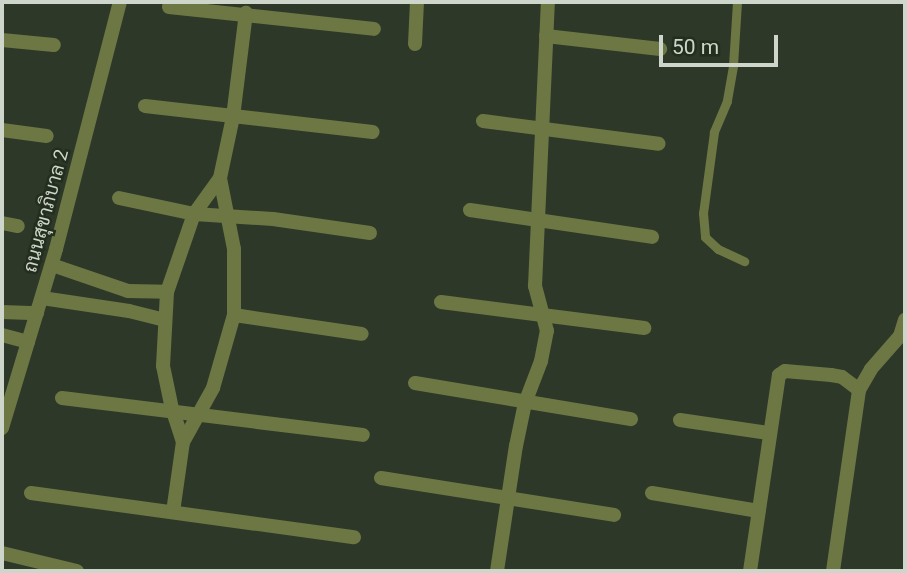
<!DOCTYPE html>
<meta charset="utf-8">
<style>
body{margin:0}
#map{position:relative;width:907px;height:573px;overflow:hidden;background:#2d3828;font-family:Roboto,Sarabun,sans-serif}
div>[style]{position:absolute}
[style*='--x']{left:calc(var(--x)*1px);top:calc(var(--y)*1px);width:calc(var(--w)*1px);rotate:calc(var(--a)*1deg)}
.service>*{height:9px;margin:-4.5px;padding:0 4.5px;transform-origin:4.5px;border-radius:4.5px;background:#6d7744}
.minor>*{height:14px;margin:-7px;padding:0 7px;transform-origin:7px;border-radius:7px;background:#6d7744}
.tertiary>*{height:14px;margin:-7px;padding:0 7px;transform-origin:7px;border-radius:7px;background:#6d7744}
span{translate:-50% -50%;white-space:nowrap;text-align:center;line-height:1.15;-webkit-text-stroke:5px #232e1e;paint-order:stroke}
.street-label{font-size:19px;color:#ced5ca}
.frame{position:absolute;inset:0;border:4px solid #ced5ca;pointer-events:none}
.scale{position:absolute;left:659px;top:35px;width:119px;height:32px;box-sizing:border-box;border:4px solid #ced5ca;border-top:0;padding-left:9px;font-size:21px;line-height:24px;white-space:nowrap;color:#ced5ca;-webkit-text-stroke:5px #232e1e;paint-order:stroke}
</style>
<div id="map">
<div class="service">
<div style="--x:737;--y:2;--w:64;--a:93.6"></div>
<div style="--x:733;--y:66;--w:36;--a:100"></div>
<div style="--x:727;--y:101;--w:34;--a:113"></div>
<div style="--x:714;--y:132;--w:82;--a:97.7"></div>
<div style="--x:703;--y:213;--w:24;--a:85"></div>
<div style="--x:705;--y:237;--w:18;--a:43"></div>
<div style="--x:718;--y:249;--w:29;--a:25"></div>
</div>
<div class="minor">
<div style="--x:169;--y:7;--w:206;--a:6.1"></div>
<div style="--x:546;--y:36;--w:115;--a:6.5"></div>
<div style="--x:2;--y:40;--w:52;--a:5.5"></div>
<div style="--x:415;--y:44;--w:42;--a:-87.3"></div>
<div style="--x:145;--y:106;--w:229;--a:6.5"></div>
<div style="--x:483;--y:121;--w:177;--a:7.4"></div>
<div style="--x:2;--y:130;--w:45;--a:7.6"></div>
<div style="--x:119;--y:198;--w:77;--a:12"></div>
<div style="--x:194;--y:214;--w:79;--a:3.6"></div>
<div style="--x:273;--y:219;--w:98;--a:8.2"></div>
<div style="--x:470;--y:210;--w:184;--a:8.4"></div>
<div style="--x:2;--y:223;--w:16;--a:11"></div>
<div style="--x:52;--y:265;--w:80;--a:18.9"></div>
<div style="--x:128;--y:291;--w:39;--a:1"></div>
<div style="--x:42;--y:298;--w:88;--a:8.5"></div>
<div style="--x:129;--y:311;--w:36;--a:14"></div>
<div style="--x:441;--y:302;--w:205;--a:7.3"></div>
<div style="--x:2;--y:312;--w:35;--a:2"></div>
<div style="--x:234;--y:315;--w:129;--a:8.4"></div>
<div style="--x:2;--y:335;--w:27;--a:15"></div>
<div style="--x:415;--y:383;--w:219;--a:9.5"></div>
<div style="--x:62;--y:398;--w:303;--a:7"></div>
<div style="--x:680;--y:420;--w:89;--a:8.4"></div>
<div style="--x:183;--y:442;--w:35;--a:-108"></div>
<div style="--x:172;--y:409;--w:44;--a:-101.8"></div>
<div style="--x:163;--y:366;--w:74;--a:-86.9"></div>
<div style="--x:167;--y:292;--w:83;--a:-70.9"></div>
<div style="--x:194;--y:214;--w:44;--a:-54.2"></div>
<div style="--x:381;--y:478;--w:236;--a:9"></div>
<div style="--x:31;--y:493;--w:326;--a:7.8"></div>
<div style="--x:652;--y:493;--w:108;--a:9.6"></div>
<div style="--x:173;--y:512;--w:71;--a:-81.9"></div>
<div style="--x:183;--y:442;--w:62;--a:-60.9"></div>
<div style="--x:213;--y:388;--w:76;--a:-74"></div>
<div style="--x:234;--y:315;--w:66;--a:-90"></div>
<div style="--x:234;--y:249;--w:72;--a:-101.2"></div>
<div style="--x:220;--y:178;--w:62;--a:-78"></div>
<div style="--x:233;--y:117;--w:105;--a:-82.9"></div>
<div style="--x:2;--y:553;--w:77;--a:13.5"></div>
<div style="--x:497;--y:571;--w:126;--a:-81.4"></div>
<div style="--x:516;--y:446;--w:44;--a:-78.2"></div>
<div style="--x:525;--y:403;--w:45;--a:-69.1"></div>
<div style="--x:541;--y:361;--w:31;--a:-79"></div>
<div style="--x:547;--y:331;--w:47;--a:-104.9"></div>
<div style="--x:535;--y:286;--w:284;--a:-87.4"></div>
<div style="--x:750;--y:571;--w:198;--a:-81.6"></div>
<div style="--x:779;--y:375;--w:7;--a:-34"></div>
<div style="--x:785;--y:371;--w:46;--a:5"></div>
<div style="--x:831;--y:375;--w:11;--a:10"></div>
<div style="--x:842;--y:377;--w:21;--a:37"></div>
<div style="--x:833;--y:571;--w:183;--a:-81.8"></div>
<div style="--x:859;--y:390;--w:24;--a:-60"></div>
<div style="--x:871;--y:369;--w:44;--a:-48.7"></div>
<div style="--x:900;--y:336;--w:17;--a:-73"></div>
</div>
<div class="tertiary">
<div style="--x:2;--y:428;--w:187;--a:-73.2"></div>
<div style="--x:56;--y:249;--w:255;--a:-75.5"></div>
</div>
<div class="street-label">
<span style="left:46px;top:211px;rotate:-75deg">ถนนสุขาภิบาล 2</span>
</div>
<div class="frame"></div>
<div class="scale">50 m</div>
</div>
